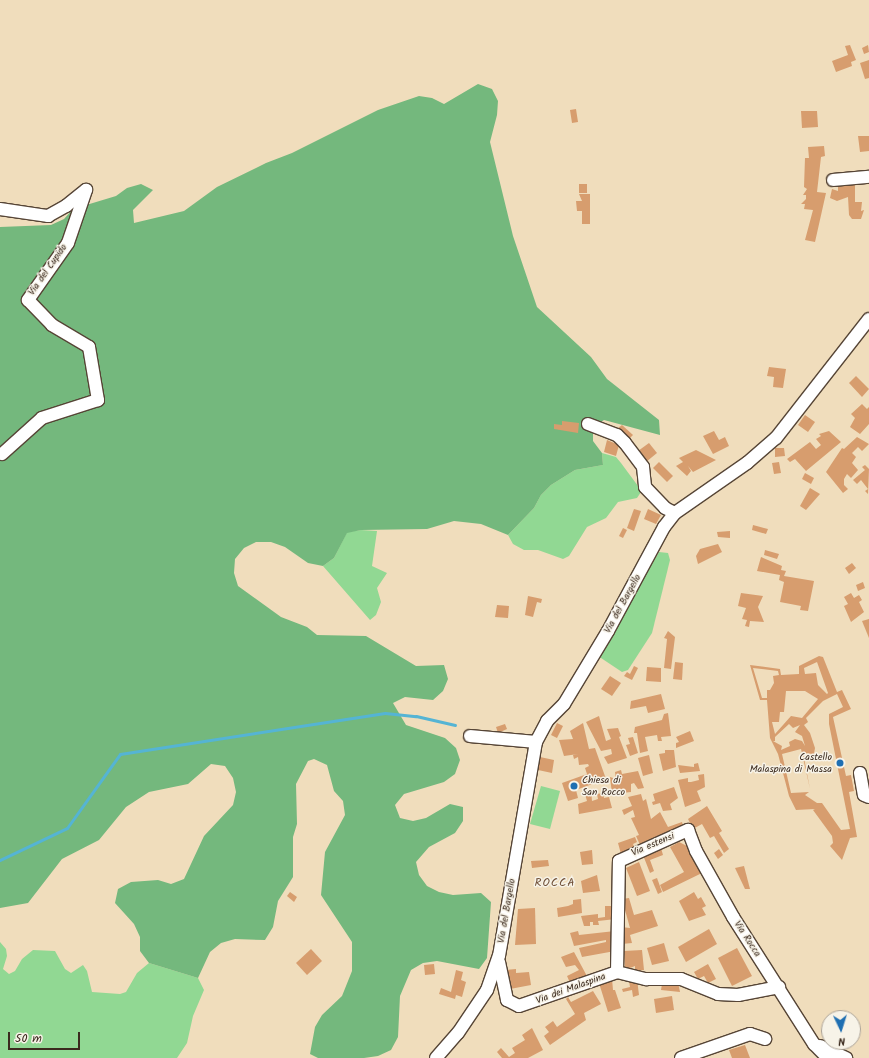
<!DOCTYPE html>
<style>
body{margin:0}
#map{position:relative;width:869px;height:1058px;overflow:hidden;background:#f0ddbc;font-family:Kalam,sans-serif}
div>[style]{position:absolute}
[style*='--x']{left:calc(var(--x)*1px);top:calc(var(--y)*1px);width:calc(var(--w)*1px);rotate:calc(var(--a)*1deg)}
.green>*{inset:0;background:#91d893}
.forest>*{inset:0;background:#74b87d}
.stream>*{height:3px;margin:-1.5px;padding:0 1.5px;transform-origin:1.5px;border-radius:1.5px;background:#55b4d4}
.building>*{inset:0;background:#d79d6e}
.roads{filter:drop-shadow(1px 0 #564536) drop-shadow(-1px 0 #564536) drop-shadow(0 1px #564536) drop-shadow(0 -1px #564536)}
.minor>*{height:12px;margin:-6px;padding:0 6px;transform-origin:6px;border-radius:6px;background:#fff}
.dots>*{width:11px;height:11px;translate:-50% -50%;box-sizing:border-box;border:2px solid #f7f3e8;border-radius:50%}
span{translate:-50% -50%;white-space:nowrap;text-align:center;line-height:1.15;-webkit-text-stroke:3px #f7f3e8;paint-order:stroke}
.street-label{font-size:10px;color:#3b2a1e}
.poi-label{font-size:10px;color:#3b2a1e}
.right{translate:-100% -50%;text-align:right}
.left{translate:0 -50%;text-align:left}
.quarter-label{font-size:12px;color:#72523a;letter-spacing:1px}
.north{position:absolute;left:821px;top:1010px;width:40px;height:40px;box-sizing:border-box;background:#f7f3e8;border:1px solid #aca397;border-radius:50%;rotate:176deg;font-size:11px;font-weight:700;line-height:16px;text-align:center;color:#3b2a1e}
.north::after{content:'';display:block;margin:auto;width:14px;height:18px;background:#1f6fb2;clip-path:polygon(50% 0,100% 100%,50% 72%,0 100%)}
.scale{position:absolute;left:8px;top:1032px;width:72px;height:18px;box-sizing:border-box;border:2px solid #3b2a1e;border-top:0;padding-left:5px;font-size:12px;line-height:14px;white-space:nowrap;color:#3b2a1e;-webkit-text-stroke:3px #f7f3e8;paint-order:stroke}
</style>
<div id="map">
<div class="green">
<div style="clip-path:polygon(602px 453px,616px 457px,621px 463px,638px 486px,641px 492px,637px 498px,618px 502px,606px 518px,587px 527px,569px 556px,563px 559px,538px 550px,524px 550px,513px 544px,508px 535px,534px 508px,541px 495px,551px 485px,575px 470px,603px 465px)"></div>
<div style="clip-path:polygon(361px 530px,377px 531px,372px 566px,387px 573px,377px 588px,381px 602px,376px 615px,370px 620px,323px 566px,334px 558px,347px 532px)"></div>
<div style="clip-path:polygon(659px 552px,668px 553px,670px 560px,652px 633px,628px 670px,622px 672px,598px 656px)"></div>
<div style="clip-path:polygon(541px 786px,560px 791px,550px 829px,530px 824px)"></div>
<div style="clip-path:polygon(0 942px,6px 949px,7px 956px,3px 969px,9px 974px,15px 971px,22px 959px,33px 950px,55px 951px,65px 969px,71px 973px,83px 965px,87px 971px,92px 992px,120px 994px,126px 992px,137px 973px,149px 963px,198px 978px,204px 990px,193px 1016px,187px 1043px,177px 1058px,0 1058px)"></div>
</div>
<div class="forest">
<div style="clip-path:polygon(478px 84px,492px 89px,498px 101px,497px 115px,490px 142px,513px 236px,537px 307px,591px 357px,607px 379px,659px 420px,660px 435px,604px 420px,593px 427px,593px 441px,602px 453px,603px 465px,575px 470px,551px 485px,541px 495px,534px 508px,508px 535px,481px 524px,454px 521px,427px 529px,361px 530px,347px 533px,334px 558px,323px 566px,308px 563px,285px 547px,271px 542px,256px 542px,244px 548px,235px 559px,234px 573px,238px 586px,281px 617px,307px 627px,317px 635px,366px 636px,416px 666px,444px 665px,448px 679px,443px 691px,433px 700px,405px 697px,393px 703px,406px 725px,445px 738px,456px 748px,460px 760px,455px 774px,444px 782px,404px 794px,395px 805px,400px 818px,413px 821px,426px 818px,450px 804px,463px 807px,463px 821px,455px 833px,429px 847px,416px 862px,419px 875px,427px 886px,439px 892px,453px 895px,481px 893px,491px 902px,487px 958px,479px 969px,437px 961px,423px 963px,411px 970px,400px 996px,398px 1037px,391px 1050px,378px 1056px,364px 1058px,318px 1058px,310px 1054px,315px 1027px,322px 1015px,342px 996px,352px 971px,352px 942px,321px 895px,325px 852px,345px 815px,343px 801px,334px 791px,327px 765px,314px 759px,308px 761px,296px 784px,297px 824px,293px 837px,293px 877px,278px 901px,273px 927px,265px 940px,235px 939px,221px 943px,210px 952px,198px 978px,149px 963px,140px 951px,140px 937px,134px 924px,115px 903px,118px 889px,131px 882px,158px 880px,171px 884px,184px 879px,204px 836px,233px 805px,236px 792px,233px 778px,225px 766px,211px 764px,188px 784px,149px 792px,126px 807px,99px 840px,62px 859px,28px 903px,0 908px,0 227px,51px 225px,64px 219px,73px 209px,116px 196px,127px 188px,141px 184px,153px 190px,133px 210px,134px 223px,184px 211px,217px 187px,266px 163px,292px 153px,378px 110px,419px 96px,432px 98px,444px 104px)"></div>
</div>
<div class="stream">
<div style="--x:0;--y:860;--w:74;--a:-25.5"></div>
<div style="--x:67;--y:828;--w:91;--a:-54.4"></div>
<div style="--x:120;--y:754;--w:268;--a:-8.8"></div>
<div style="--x:385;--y:713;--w:31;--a:6"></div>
<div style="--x:416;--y:716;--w:40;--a:13"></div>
</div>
<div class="building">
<div style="clip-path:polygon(850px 45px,856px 60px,851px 62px,852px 66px,836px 72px,832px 61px,848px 55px,845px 46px)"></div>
<div style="clip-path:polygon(868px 45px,869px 52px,864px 54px,862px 48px)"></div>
<div style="clip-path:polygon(869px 60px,869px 78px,865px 79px,860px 63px)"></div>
<div style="clip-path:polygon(576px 109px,578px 122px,572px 123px,570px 110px)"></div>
<div style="clip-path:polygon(801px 111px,817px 111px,818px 127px,802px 128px)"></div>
<div style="clip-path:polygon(858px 136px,869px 136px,869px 151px,860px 152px)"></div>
<div style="clip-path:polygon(824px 146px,825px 156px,821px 157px,817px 192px,826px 193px,815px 242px,805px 240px,813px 210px,804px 209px,805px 204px,801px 204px,806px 199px,806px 195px,803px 195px,807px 189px,804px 187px,805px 158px,809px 158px,808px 147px)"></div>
<div style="clip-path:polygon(855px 183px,855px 202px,862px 202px,861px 211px,864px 210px,861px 219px,852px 219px,849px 215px,848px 197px,837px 201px,830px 198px,832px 189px,838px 191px,838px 184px)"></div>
<div style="clip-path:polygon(579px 184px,587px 184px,587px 193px,579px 193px)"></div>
<div style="clip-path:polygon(579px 194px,590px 194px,590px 224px,582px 224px,582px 211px,577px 211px,576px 201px,582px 201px)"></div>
<div style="clip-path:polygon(769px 367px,786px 369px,783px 388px,773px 387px,774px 377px,767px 376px)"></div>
<div style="clip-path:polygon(856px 376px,869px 389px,862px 397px,849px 383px)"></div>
<div style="clip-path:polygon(862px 404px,867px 409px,869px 407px,869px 424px,860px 434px,850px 427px,855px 418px,851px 414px)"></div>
<div style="clip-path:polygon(805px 415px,815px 422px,808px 432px,798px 425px)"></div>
<div style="clip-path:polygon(562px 421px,579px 423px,578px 433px,554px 429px,554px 424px,562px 425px)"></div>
<div style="clip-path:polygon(622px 425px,633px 435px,628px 440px,618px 428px)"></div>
<div style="clip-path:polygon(714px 431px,719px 440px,725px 437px,729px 446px,713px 454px,703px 436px)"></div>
<div style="clip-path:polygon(829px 431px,841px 442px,806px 471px,795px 459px,790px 462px,787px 459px,810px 442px,816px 449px,821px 445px,816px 439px,821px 436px,819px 434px)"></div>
<div style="clip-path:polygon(857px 437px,869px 444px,862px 451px,858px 447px,852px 453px,856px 457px,852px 463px,858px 470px,851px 478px,847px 474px,844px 479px,844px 485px,848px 489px,843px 493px,826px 472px,842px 448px,844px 449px)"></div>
<div style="clip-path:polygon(607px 440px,619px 445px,616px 456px,604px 452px)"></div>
<div style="clip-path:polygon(649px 443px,657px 453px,646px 462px,638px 451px)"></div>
<div style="clip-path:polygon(775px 448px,784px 448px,785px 456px,775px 457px)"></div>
<div style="clip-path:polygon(696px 450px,716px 460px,693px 472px,688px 466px,691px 471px,687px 476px,676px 466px,683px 462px,679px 458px)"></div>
<div style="clip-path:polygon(659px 462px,673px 476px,667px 482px,653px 468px)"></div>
<div style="clip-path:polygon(779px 462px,781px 473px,774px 474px,772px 463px)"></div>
<div style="clip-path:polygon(865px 465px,869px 469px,868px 494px,865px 491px,868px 489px,861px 480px,857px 484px,853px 480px,865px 470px,862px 467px)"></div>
<div style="clip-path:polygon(805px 473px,814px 478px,811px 484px,802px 479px)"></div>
<div style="clip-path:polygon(810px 488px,820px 494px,806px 510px,800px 506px)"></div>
<div style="clip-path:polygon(634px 509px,641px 511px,634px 531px,627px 528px)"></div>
<div style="clip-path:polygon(648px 509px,661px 515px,656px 524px,644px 519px)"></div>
<div style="clip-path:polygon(753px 525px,768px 529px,766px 534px,752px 530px)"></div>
<div style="clip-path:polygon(623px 528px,627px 530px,623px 538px,619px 536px)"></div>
<div style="clip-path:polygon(730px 531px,730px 538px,718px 537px,717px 532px)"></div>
<div style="clip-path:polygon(718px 544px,722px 552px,698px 564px,696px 556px,700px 549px)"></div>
<div style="clip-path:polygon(765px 550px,779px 554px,777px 559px,764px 555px)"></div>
<div style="clip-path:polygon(761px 557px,782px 566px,781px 570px,786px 571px,784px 576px,814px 581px,808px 611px,800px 610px,801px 606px,780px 602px,784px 582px,779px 580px,780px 575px,757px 571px)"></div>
<div style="clip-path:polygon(852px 563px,856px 568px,849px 574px,845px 568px)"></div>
<div style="clip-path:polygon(863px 582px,865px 588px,858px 591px,856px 585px)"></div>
<div style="clip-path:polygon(741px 593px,763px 596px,758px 607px,764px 622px,750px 621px,749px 627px,745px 626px,747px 620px,742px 619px,746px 608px,738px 606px)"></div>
<div style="clip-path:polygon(851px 593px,854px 598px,859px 595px,862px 600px,859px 602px,864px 612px,851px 622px,844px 606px,848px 604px,844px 597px)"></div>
<div style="clip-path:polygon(528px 596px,542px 599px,541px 603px,537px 602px,533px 617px,525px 615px)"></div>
<div style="clip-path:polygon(497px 605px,509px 606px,508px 618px,495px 617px)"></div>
<div style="clip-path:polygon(869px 619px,869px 638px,862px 621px)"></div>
<div style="clip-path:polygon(668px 631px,675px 637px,671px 669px,664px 668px,667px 639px,664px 638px)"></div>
<div style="clip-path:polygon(evenodd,819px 656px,823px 657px,837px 692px,842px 690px,851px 709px,833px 717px,846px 776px,851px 775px,854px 791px,849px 792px,857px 837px,850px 838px,842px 860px,830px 846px,833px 843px,832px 836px,813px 810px,815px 809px,796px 810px,789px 796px,778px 754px,770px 738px,767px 700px,760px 700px,750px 665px,780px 669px,781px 675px,799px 674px,799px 666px,819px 656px,817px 662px,828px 693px,827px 694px,818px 685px,816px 673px,805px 674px,804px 668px,817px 662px,819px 656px,753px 668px,778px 671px,779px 675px,773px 676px,774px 683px,770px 690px,767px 690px,767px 698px,762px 698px,753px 668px,819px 656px,786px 691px,805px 691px,818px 699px,802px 718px,791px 716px,775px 734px,772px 722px,779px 722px,780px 712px,784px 712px,786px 691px,819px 656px,837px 694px,843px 707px,829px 714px,829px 724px,850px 829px,841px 830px,822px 803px,817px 803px,805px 795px,809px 792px,791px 793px,782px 754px,801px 749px,810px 789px,803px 753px,814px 754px,815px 748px,810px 733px,804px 725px,808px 722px,806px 718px,823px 701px,837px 694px,819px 656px,789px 724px,793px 728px,800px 725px,795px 732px,802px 736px,805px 746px,802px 741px,795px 739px,789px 742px,790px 746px,781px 750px,782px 746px,773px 741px,775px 741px,775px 737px,789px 724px)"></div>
<div style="clip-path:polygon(675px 662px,683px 663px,682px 680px,673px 679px)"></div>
<div style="clip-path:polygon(634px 666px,638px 668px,632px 680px,624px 676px,627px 672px,630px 674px)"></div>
<div style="clip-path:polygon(647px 667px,661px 668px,661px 682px,646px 681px)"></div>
<div style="clip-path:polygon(610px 676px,621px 683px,612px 696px,601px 689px)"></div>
<div style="clip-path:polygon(661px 694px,665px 709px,648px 713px,646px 706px,630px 709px,631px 701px)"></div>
<div style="clip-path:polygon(668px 713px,671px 736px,661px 737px,662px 741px,658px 741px,657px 735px,645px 737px,648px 751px,640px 753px,637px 733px,634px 733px,635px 727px,662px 720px,664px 714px)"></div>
<div style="clip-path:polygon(599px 716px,606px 741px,611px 739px,607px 729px,618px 728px,621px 736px,619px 737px,627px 758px,608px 764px,604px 757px,612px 754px,611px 749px,601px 751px,586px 722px)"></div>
<div style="clip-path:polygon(557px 723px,563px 726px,557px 738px,551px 735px)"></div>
<div style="clip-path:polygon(583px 723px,589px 749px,595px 748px,606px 779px,576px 790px,578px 798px,568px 801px,562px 783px,587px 774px,585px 768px,589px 766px,588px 764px,579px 765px,578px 757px,574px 759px,573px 755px,578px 754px,564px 756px,559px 740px,573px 739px,570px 731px)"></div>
<div style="clip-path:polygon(505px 724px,507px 729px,498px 733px,496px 727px)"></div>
<div style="clip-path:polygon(690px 731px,694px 741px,676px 748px,676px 743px,679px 742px,676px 737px)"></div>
<div style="clip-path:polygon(633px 737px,638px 753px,630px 756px,626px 745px,630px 744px,628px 738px)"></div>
<div style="clip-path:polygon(665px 750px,674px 750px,676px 767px,663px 771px,659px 754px,665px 753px)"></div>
<div style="clip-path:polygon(649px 755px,653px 773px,643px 776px,638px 758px)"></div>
<div style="clip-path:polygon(540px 757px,554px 760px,552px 773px,538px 770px)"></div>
<div style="clip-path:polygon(698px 763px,700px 771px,680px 773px,678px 765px,694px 767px,694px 764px)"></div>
<div style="clip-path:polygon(621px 770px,622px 774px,638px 771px,644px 788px,638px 789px,634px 783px,631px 784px,631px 792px,612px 794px,610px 777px,616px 779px,615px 772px)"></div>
<div style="clip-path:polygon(704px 774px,705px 787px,697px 791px,701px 801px,685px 807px,678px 780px,688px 778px,688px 782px,691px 782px,699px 780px,698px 775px)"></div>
<div style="clip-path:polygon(674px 787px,678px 798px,670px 804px,672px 810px,663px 811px,660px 803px,653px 805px,652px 802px,655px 801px,653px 794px)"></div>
<div style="clip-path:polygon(591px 790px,592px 801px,598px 799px,597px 794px,603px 793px,604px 798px,609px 797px,612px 808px,579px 814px,578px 804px,587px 801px,584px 791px)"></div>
<div style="clip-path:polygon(641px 794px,643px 801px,646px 799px,651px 819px,660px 812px,668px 827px,682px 822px,684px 829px,640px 845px,636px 836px,639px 835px,631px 818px,635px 817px,633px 810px,624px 815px,622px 810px,632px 806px,628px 797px)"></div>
<div style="clip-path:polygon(707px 806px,722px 831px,719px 833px,729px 849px,724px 853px,714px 836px,710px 838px,702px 824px,693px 829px,688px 819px)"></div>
<div style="clip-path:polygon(635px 837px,637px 842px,633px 844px,635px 849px,621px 854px,618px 843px)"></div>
<div style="clip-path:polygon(679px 842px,687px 846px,690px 845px,702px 873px,663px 892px,660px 885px,684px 872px,670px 847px)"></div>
<div style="clip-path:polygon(661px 848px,663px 855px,650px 860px,654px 871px,650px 873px,643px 855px)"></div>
<div style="clip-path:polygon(719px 849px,723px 855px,718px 859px,714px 853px)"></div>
<div style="clip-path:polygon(592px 850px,593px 864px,582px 865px,580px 852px)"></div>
<div style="clip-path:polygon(548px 860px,549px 866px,532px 868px,531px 861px)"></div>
<div style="clip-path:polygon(639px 862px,650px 891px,637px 896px,626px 868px)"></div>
<div style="clip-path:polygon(744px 866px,750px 889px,745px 889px,735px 868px)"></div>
<div style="clip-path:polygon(597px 875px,600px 891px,583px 893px,581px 881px)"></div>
<div style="clip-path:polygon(657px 878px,662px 892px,658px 894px,652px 880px)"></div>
<div style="clip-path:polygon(290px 892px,297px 897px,294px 902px,287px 896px)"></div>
<div style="clip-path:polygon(694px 892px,698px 899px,701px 897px,706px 906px,702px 908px,706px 915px,689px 921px,679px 901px)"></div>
<div style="clip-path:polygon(612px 894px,617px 894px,616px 919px,598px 921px,599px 925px,593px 925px,593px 922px,590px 922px,590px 926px,584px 926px,581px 916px,598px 914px,598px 918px,605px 917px,605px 906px,612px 906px)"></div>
<div style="clip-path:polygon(629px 898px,634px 915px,652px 910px,658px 926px,630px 935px,632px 943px,622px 944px,621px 927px,630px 928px,622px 899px)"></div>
<div style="clip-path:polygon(581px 899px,582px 913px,558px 917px,557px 908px,568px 906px,573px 904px,573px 900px)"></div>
<div style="clip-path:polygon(535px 908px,536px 944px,515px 945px,518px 909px)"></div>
<div style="clip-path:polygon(709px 929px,717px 944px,686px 962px,678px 947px)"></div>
<div style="clip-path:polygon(578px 931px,579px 935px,615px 931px,615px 951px,582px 957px,579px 948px,606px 942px,606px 940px,574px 946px,570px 933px)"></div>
<div style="clip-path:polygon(664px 943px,669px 961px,652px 965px,647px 948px)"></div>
<div style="clip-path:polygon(737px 948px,752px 976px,732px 986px,718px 958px)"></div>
<div style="clip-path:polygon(311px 949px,322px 961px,307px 975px,296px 963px)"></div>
<div style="clip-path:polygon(642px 950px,644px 970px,635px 971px,635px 966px,625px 970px,624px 951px)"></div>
<div style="clip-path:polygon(574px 952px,588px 978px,571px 985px,567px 976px,579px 970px,575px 965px,566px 967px,561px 957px)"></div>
<div style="clip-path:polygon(434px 964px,435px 974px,425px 975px,424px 965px)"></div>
<div style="clip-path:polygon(708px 964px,716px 979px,708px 983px,704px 976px,698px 979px,694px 972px)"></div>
<div style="clip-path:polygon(516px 969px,516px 973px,529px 972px,531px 985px,510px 989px,506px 970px)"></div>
<div style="clip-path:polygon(456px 970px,463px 972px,461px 980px,466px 982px,462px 997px,456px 995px,455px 999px,439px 994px,441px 988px,451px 992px)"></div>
<div style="clip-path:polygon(612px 979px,613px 990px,615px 990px,621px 1008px,608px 1012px,599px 983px)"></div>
<div style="clip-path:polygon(637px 979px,639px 995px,633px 997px,632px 990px,623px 992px,622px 989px,630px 987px,629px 981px)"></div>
<div style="clip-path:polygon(678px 982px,680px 992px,661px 990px,662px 984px)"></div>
<div style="clip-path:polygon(593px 991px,601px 1004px,584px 1013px,586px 1020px,550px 1045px,544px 1036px,549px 1032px,545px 1027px,553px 1021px,557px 1027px,575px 1014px,566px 999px,568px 997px,571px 1002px)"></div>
<div style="clip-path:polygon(672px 996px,674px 1010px,656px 1013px,654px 999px)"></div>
<div style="clip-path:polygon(532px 1028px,543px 1050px,528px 1058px,502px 1058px,497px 1052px,501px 1048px,509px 1057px,515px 1053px,512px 1048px,525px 1040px,522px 1035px)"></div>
<div style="clip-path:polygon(745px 1045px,750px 1058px,732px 1058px,729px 1050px)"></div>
</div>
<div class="roads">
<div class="minor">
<div style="--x:833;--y:180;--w:36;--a:-5"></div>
<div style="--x:0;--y:209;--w:49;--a:8.3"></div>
<div style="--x:48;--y:216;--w:21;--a:-29"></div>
<div style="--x:66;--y:206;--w:26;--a:-39"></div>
<div style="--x:86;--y:190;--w:56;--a:108.8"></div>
<div style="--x:68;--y:243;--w:70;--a:125.1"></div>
<div style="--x:28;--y:300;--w:35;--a:46"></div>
<div style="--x:52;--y:325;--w:43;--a:30.7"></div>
<div style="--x:89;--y:347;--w:54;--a:80.4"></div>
<div style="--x:98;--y:400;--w:59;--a:162.2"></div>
<div style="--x:42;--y:418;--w:54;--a:138"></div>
<div style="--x:588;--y:424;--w:31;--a:21"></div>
<div style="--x:617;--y:435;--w:11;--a:45"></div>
<div style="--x:625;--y:443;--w:30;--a:53"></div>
<div style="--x:643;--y:467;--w:20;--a:84"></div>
<div style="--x:645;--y:487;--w:29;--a:46"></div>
<div style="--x:665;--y:508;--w:11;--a:27"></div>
<div style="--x:470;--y:736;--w:66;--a:5.2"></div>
<div style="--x:860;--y:773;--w:22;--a:80"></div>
<div style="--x:864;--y:795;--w:5;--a:22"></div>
<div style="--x:499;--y:962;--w:39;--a:78"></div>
<div style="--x:507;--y:1000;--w:13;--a:27"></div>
<div style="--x:519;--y:1006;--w:104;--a:-19.1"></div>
<div style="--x:617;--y:972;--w:111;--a:-89"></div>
<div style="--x:619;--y:861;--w:76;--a:-24.2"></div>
<div style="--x:688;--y:830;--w:22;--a:69"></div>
<div style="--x:696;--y:851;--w:76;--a:60.7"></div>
<div style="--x:733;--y:917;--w:151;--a:57.5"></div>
<div style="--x:814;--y:1044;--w:20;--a:45"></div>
<div style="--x:617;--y:972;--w:30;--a:14"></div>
<div style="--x:646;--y:979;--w:35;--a:0"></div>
<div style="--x:681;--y:979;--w:40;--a:22"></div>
<div style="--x:718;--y:994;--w:20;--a:3"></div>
<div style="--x:738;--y:995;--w:42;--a:-11"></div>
<div style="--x:820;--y:1046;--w:29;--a:25"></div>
<div style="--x:436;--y:1058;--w:33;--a:-49"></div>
<div style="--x:458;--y:1033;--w:52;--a:-56"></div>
<div style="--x:487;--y:990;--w:36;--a:-71"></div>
<div style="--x:499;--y:956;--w:217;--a:-80.2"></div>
<div style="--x:536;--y:742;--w:24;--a:-62"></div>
<div style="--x:547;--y:721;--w:24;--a:-45"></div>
<div style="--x:564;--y:704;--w:85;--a:-58.9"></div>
<div style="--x:608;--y:631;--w:118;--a:-61.7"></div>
<div style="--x:664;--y:527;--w:18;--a:-52"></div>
<div style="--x:675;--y:513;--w:88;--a:-34.8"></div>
<div style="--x:747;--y:463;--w:38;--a:-41"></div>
<div style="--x:776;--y:438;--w:151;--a:-52"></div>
<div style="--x:681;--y:1058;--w:73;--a:-19.2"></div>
<div style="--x:750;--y:1034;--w:16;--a:18"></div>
</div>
</div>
<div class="dots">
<div style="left:840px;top:763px;background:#1f6fb2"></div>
<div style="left:574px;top:786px;background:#1f6fb2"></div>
</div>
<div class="street-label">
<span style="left:48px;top:270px;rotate:-55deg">Via del Cupido</span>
<span style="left:623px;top:604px;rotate:-61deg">Via del Bargello</span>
<span style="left:653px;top:845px;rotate:-23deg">Via estensi</span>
<span style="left:507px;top:911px;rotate:-80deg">Via del Bargello</span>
<span style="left:747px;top:939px;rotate:57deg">Via Rocca</span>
<span style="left:571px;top:989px;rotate:-20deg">Via dei Malaspina</span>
</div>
<div class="poi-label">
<span class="right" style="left:832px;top:763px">Castello<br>Malaspina di Massa</span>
<span class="left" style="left:582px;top:786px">Chiesa di<br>San Rocco</span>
</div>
<div class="quarter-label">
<span style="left:555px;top:883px">ROCCA</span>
</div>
<div class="north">N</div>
<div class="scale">50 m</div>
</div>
